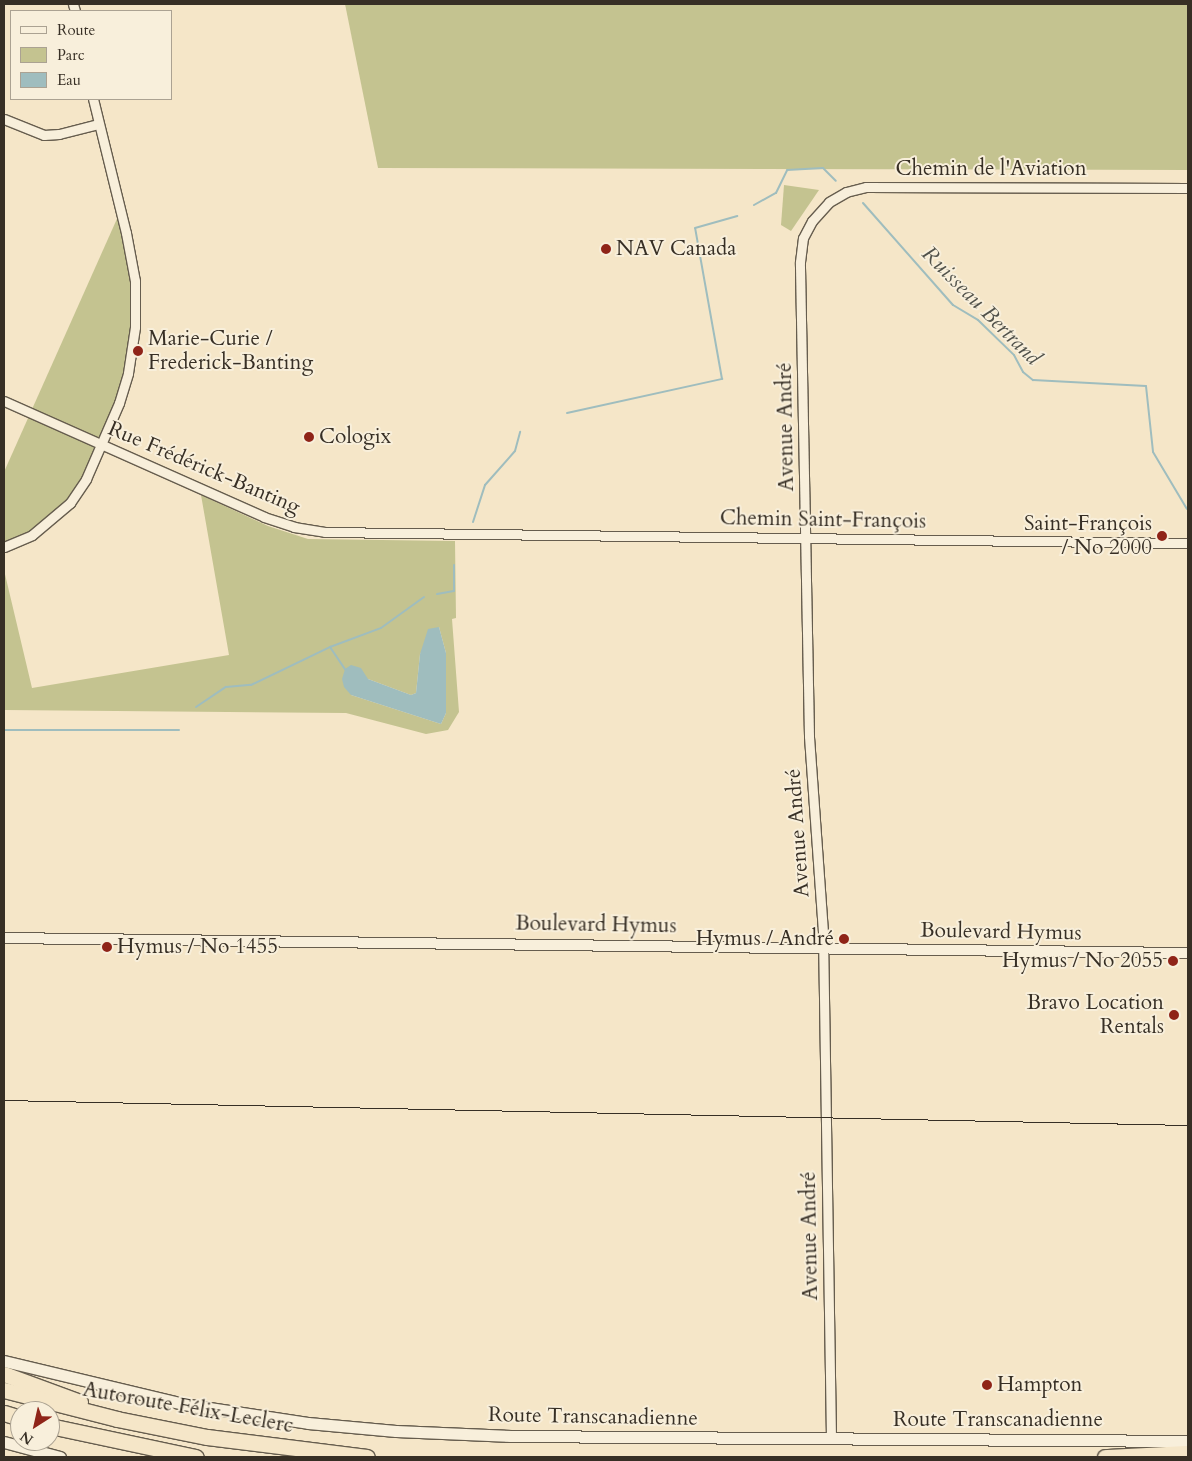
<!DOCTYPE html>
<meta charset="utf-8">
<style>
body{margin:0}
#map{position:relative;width:1192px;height:1461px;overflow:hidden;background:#f5e6c8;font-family:Cardo,serif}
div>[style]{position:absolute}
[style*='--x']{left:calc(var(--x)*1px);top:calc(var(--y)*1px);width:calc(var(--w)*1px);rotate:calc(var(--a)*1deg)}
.green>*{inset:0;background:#c4c390}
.water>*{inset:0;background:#9fbdbe}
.stream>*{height:2px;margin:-1px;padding:0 1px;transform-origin:1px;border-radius:1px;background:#9fbdbe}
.roads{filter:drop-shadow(1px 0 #665d4e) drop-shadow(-1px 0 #665d4e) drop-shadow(0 1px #665d4e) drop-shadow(0 -1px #665d4e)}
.minor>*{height:9px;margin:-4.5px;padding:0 4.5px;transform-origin:4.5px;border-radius:4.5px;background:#f8efdb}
.tertiary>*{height:10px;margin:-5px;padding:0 5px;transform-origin:5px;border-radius:5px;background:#f8efdb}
.secondary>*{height:11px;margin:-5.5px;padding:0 5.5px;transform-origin:5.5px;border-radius:5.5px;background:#f8efdb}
.motorway>*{height:15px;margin:-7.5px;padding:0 7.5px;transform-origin:7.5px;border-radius:7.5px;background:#f5e6c8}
.tram>*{height:1px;margin:-0.5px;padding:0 0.5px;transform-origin:0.5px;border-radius:0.5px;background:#372f25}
.dots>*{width:14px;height:14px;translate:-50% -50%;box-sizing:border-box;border:2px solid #f8efdb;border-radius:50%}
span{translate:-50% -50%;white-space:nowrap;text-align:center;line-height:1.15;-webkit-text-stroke:4px #f8efdb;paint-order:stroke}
.street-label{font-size:21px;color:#372f25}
.poi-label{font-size:21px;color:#372f25}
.left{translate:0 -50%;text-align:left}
.right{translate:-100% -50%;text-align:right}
.water-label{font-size:22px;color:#51524b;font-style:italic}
.frame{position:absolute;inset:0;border:5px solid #372f25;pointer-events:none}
.legend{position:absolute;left:10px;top:10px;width:162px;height:90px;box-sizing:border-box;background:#f8efdb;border:1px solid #aba292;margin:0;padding:6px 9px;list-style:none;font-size:15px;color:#372f25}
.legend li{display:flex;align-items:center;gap:10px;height:25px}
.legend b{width:25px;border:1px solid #aba292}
.north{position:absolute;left:10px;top:1401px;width:50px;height:50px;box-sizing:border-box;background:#f8efdb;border:1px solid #aba292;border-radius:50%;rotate:215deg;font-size:14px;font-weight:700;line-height:20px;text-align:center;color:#372f25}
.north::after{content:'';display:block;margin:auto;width:18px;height:22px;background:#8f2418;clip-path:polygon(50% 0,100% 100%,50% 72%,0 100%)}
</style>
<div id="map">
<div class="green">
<div style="clip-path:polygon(345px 4px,1188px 4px,1188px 170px,378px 168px)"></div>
<div style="clip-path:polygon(784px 185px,819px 190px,791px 231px,781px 225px)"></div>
<div style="clip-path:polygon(120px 212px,135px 281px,129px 365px,86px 479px,53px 520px,4px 547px,4px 472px)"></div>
<div style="clip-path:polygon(evenodd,201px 495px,268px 526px,308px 539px,455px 541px,456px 618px,452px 619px,459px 712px,448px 730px,426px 734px,346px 713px,4px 710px,4px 570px,32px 688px,229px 655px,201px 495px,439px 627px,446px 653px,446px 713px,441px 724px,351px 695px,368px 679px,411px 695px,416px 693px,420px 654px,439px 627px)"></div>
</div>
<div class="water">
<div style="clip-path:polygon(439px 627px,446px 653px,446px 713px,441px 724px,351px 695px,344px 687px,342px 679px,345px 669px,351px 665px,361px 668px,368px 679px,411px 695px,416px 693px,420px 654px,428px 629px)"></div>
</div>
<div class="stream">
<div style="--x:863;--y:203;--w:136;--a:48.6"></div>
<div style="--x:953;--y:305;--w:29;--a:31"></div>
<div style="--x:978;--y:320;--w:50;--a:44.2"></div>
<div style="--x:1014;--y:355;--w:19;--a:62"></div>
<div style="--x:1023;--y:372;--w:13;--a:39"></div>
<div style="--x:1033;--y:380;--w:113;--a:3"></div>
<div style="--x:1146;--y:386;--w:66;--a:83.9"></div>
<div style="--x:1153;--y:452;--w:66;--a:59.2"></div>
<div style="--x:754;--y:205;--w:25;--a:-29"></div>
<div style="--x:776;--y:193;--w:25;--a:-64"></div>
<div style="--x:787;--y:170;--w:36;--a:-3"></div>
<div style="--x:823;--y:168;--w:18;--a:45"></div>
<div style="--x:567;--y:413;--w:159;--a:-12.4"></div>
<div style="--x:722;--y:379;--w:153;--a:-100.1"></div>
<div style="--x:695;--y:228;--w:44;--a:-15.9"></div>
<div style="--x:473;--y:522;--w:39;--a:-72"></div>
<div style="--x:485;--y:485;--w:45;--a:-48.6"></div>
<div style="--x:515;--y:451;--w:20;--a:-75"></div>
<div style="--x:437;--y:594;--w:17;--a:-10"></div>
<div style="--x:454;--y:591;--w:26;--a:-90"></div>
<div style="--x:330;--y:647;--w:27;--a:56"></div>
<div style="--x:196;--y:707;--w:36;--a:-34"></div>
<div style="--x:226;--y:687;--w:25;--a:-5"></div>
<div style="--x:251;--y:685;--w:88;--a:-25.7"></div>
<div style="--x:330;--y:647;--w:54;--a:-20.4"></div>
<div style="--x:381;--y:628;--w:53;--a:-35.8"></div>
<div style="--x:4;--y:730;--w:175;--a:0"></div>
</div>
<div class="roads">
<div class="minor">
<div style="--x:73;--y:4;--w:7;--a:74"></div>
<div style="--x:4;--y:119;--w:43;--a:21.8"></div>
<div style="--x:44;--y:135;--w:15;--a:-4"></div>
<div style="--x:59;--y:134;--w:40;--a:-14.4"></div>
<div style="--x:4;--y:401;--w:285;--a:24"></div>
<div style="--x:264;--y:517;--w:32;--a:18"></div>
<div style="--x:294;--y:527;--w:31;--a:9"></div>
<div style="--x:325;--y:532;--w:863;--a:0.73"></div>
<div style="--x:4;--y:547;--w:30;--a:-23"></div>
<div style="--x:32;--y:535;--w:50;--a:-40.1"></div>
<div style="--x:70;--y:503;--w:29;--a:-56"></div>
<div style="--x:86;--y:479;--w:83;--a:-66.5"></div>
<div style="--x:119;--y:403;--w:31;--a:-73"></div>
<div style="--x:128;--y:373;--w:47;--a:-81.3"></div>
<div style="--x:135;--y:327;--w:46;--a:-90"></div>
<div style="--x:135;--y:281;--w:49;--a:-100.6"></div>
<div style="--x:126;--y:233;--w:138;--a:-103.8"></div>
<div style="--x:831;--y:1438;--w:506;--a:-90.91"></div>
<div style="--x:823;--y:932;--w:196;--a:-94.1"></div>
<div style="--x:809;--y:736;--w:474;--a:-91.1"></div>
<div style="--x:800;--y:262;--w:24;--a:-83"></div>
<div style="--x:803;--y:238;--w:19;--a:-62"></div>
<div style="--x:812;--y:221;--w:25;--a:-48"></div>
<div style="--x:829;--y:202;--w:20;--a:-30"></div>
<div style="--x:846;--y:192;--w:21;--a:-14"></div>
<div style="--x:866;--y:187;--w:322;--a:0.2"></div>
</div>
<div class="tertiary">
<div style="--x:4;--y:938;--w:1184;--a:0.73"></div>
</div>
<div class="secondary">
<div style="--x:4;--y:1361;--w:184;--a:13.5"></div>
<div style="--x:183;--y:1404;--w:126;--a:8.6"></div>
<div style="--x:308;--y:1423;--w:88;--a:5.2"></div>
<div style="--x:396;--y:1431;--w:115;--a:2.5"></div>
<div style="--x:511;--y:1436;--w:677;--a:0.42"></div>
<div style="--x:4;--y:1442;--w:58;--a:15"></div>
</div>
<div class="motorway">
<div style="--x:4;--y:1374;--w:81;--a:20.2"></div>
<div style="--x:4;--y:1390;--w:117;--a:14.4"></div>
<div style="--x:117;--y:1419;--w:92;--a:11.3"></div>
<div style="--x:207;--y:1437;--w:161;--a:7.1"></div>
<div style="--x:4;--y:1413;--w:17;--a:17"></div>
<div style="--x:50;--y:1426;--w:149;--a:12"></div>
<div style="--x:1105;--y:1457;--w:83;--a:-2.8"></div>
</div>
</div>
<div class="tram">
<div style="--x:4;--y:1100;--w:1184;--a:1.21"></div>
</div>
<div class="dots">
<div style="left:606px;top:249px;background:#8f2418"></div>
<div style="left:138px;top:351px;background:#8f2418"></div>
<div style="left:309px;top:437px;background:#8f2418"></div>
<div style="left:1162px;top:536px;background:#8f2418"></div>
<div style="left:844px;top:939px;background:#8f2418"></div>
<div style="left:107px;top:947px;background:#8f2418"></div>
<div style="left:1173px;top:961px;background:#8f2418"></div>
<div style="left:1174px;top:1015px;background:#8f2418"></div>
<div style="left:987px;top:1385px;background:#8f2418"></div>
</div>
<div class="street-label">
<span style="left:991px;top:169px">Chemin de l'Aviation</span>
<span style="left:786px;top:427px;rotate:-91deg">Avenue André</span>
<span style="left:204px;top:468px;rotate:23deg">Rue Frédérick-Banting</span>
<span style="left:823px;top:520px;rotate:1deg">Chemin Saint-François</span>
<span style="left:798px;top:833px;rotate:-94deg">Avenue André</span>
<span style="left:596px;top:925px;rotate:1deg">Boulevard Hymus</span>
<span style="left:1001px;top:932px;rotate:1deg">Boulevard Hymus</span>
<span style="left:810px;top:1236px;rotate:-91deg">Avenue André</span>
<span style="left:188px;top:1408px;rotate:10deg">Autoroute Félix-Leclerc</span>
<span style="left:593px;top:1417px;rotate:1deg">Route Transcanadienne</span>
<span style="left:998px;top:1420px">Route Transcanadienne</span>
</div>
<div class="poi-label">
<span class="left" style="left:616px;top:249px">NAV Canada</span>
<span class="left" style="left:148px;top:351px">Marie-Curie /<br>Frederick-Banting</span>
<span class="left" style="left:319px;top:437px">Cologix</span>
<span class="right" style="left:1152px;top:536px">Saint-François<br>/ No 2000</span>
<span class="right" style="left:834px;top:939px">Hymus / André</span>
<span class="left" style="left:117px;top:947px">Hymus / No 1455</span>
<span class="right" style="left:1163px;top:961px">Hymus / No 2055</span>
<span class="right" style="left:1164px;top:1015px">Bravo Location<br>Rentals</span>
<span class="left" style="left:997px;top:1385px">Hampton</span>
</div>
<div class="water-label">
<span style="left:981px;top:306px;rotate:45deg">Ruisseau Bertrand</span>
</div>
<div class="frame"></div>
<ul class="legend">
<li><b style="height:6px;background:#f8efdb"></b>Route</li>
<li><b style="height:14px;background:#c4c390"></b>Parc</li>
<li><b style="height:14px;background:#9fbdbe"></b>Eau</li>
</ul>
<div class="north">N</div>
</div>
